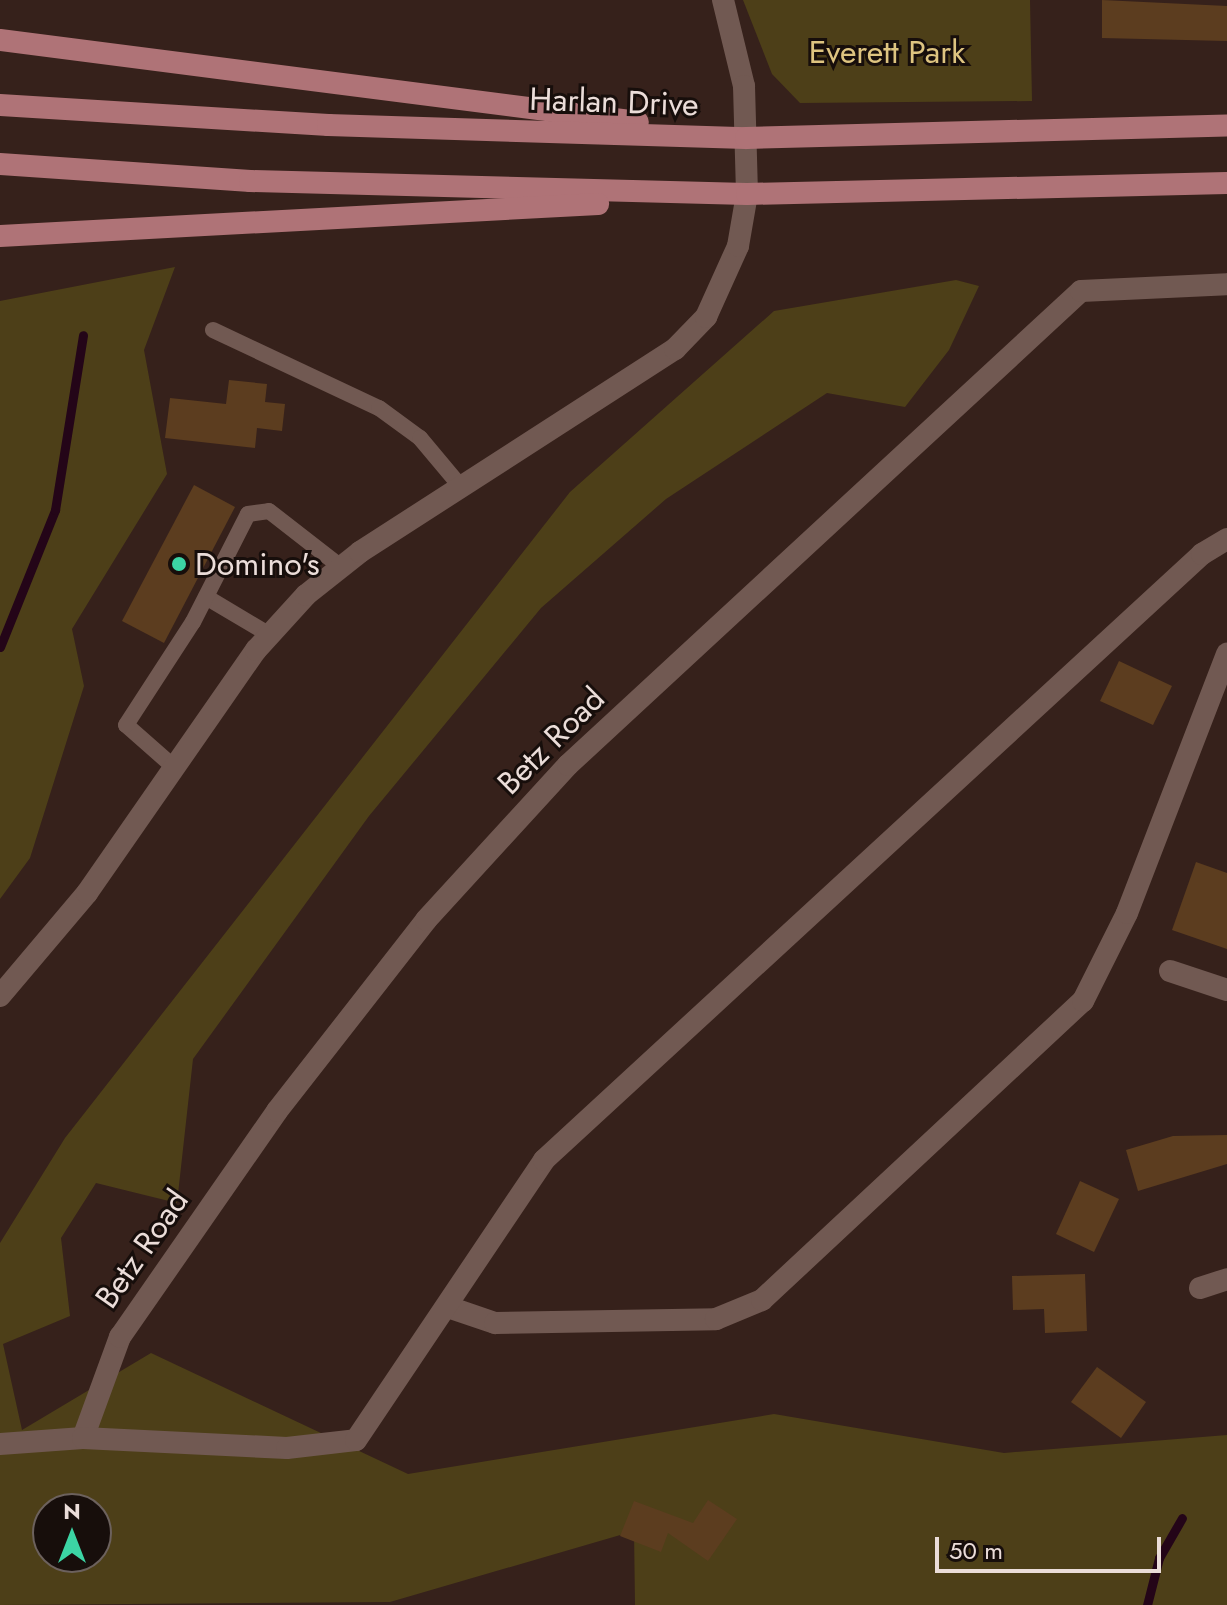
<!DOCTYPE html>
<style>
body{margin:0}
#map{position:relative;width:1227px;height:1605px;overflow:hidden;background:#36211b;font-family:Jost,sans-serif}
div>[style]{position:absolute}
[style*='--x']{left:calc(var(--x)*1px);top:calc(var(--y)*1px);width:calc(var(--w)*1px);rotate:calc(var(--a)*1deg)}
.green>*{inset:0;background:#4d3f18}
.stream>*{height:9px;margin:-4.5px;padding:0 4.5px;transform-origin:4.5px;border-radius:4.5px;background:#240518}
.building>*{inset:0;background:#5c3d1f}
.service>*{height:16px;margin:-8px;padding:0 8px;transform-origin:8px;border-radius:8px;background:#715952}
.minor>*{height:22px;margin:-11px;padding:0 11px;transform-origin:11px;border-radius:11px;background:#715952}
.tertiary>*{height:22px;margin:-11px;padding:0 11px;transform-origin:11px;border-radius:11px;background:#715952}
.primary>*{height:22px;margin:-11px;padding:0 11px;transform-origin:11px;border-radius:11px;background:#af7377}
.dots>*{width:22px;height:22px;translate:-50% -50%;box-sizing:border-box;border:4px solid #170e0b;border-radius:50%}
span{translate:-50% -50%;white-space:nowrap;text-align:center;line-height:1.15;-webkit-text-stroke:6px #170e0b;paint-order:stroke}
.park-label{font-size:32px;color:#dec480}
.street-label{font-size:32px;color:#ebddd9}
.poi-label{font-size:32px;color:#ebddd9}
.left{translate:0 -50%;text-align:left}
.north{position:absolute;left:32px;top:1493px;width:80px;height:80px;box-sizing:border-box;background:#170e0b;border:2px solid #6c615d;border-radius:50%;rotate:0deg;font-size:22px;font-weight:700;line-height:32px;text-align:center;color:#ebddd9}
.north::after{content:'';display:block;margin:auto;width:28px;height:36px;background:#3cd4a4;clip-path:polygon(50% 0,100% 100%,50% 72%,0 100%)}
.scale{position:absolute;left:935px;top:1537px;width:226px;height:36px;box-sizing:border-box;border:4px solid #ebddd9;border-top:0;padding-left:10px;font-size:24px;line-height:28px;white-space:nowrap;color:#ebddd9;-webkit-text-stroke:6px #170e0b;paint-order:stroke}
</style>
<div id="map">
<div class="green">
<div style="clip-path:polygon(743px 0,1030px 0,1032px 101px,800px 103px,772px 74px)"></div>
<div style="clip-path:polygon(175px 267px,144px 350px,167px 474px,72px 629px,84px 686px,30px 858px,0 899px,0 301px)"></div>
<div style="clip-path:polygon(evenodd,956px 280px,979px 286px,949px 350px,905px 407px,827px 393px,666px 499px,541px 608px,369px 816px,193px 1059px,177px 1203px,96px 1183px,61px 1238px,70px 1316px,3px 1344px,22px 1430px,151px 1353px,408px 1474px,774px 1414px,1004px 1453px,1227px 1435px,1227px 1605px,635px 1605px,634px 1531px,390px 1602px,0 1605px,0 1243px,65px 1138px,570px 492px,774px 311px,956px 280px,48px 1509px,96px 1509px,96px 1557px,48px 1557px,48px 1509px)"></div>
</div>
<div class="stream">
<div style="--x:0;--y:647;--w:148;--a:-68.1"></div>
<div style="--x:55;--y:510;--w:177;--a:-80.9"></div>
<div style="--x:1147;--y:1605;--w:49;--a:-75.7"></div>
<div style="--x:1159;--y:1558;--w:46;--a:-60.1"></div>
</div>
<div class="building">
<div style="clip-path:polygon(1102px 0,1227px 6px,1227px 41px,1102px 38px)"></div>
<div style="clip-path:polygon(229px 380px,267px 384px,265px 402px,285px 404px,282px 431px,257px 428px,255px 448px,165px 438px,170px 398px,226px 404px)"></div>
<div style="clip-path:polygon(194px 485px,235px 507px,164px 643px,122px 621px)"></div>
<div style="clip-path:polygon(1119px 661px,1172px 686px,1153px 725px,1100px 701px)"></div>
<div style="clip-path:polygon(1196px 862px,1227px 873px,1227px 949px,1172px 930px)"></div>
<div style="clip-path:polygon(1227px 1135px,1227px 1164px,1138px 1191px,1126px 1150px,1173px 1136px)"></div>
<div style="clip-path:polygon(1080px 1181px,1119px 1199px,1094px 1252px,1056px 1234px)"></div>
<div style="clip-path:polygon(1085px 1274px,1087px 1331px,1045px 1333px,1044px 1309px,1013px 1310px,1012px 1276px)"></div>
<div style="clip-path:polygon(1097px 1367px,1146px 1402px,1121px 1438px,1071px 1402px)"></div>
<div style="clip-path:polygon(708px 1500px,737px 1519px,708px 1561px,668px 1533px,661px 1552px,620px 1536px,634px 1501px,693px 1523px)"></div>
</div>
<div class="service">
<div style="--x:213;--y:330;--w:183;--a:25.2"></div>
<div style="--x:379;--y:408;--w:51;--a:36.2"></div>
<div style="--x:420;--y:438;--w:65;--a:50"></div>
<div style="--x:206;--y:597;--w:74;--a:30.7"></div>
<div style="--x:175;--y:768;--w:65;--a:-138.7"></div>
<div style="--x:126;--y:725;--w:123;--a:-57"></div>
<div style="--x:193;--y:622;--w:121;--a:-63"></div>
<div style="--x:248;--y:514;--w:21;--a:-8"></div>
<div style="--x:269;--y:511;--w:91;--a:37.9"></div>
</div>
<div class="minor">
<div style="--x:1170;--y:971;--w:60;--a:18.4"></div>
<div style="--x:0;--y:996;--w:135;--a:-49.8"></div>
<div style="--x:87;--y:893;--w:296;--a:-55.2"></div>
<div style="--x:256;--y:650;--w:74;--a:-47.7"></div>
<div style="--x:306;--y:595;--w:69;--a:-38.5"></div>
<div style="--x:360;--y:552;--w:375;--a:-32.8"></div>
<div style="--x:675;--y:349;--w:45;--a:-45.9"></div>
<div style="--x:706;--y:317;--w:78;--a:-65.7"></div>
<div style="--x:738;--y:246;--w:53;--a:-80.2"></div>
<div style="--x:1200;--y:1288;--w:28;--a:-18"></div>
<div style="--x:448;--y:1307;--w:50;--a:18.8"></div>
<div style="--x:495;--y:1323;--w:221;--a:-1"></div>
<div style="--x:716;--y:1319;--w:50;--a:-22.4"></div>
<div style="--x:762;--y:1300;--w:439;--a:-43"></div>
<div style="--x:1083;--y:1001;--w:98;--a:-63.4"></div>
<div style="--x:1127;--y:913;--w:278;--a:-68.9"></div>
<div style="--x:83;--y:1438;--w:108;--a:-69.9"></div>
<div style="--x:120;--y:1337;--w:275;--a:-55.2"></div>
<div style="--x:277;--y:1111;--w:242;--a:-52"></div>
<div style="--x:426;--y:920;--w:210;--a:-47.5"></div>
<div style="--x:568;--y:765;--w:698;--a:-42.74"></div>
<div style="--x:1081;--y:291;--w:146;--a:-2.7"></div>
<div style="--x:0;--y:1444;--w:83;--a:-4.1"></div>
<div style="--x:83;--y:1438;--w:204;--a:2.8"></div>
<div style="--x:287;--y:1448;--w:69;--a:-6.6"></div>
<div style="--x:356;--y:1440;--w:337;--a:-56.1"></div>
<div style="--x:544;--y:1160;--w:895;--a:-42.64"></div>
<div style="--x:1202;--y:554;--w:29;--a:-31"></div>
</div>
<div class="tertiary">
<div style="--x:723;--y:0;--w:89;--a:76.3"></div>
<div style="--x:744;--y:86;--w:108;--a:88.4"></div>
</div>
<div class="primary">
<div style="--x:0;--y:40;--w:643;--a:7.32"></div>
<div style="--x:0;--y:105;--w:329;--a:3.5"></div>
<div style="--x:328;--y:125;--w:418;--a:1.8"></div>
<div style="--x:746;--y:138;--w:481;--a:-1.5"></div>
<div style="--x:0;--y:164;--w:251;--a:3.9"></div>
<div style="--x:250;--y:181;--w:497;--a:1.5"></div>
<div style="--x:747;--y:194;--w:480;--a:-1.3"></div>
<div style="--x:0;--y:236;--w:599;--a:-3.06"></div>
</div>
<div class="dots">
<div style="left:179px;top:564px;background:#3cd4a4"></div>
</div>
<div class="park-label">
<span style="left:887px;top:52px">Everett Park</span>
</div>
<div class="street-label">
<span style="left:614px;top:102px;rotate:2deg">Harlan Drive</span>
<span style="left:551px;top:741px;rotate:-45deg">Betz Road</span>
<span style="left:142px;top:1249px;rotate:-55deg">Betz Road</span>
</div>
<div class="poi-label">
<span class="left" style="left:195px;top:564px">Domino's</span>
</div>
<div class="north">N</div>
<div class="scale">50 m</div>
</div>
